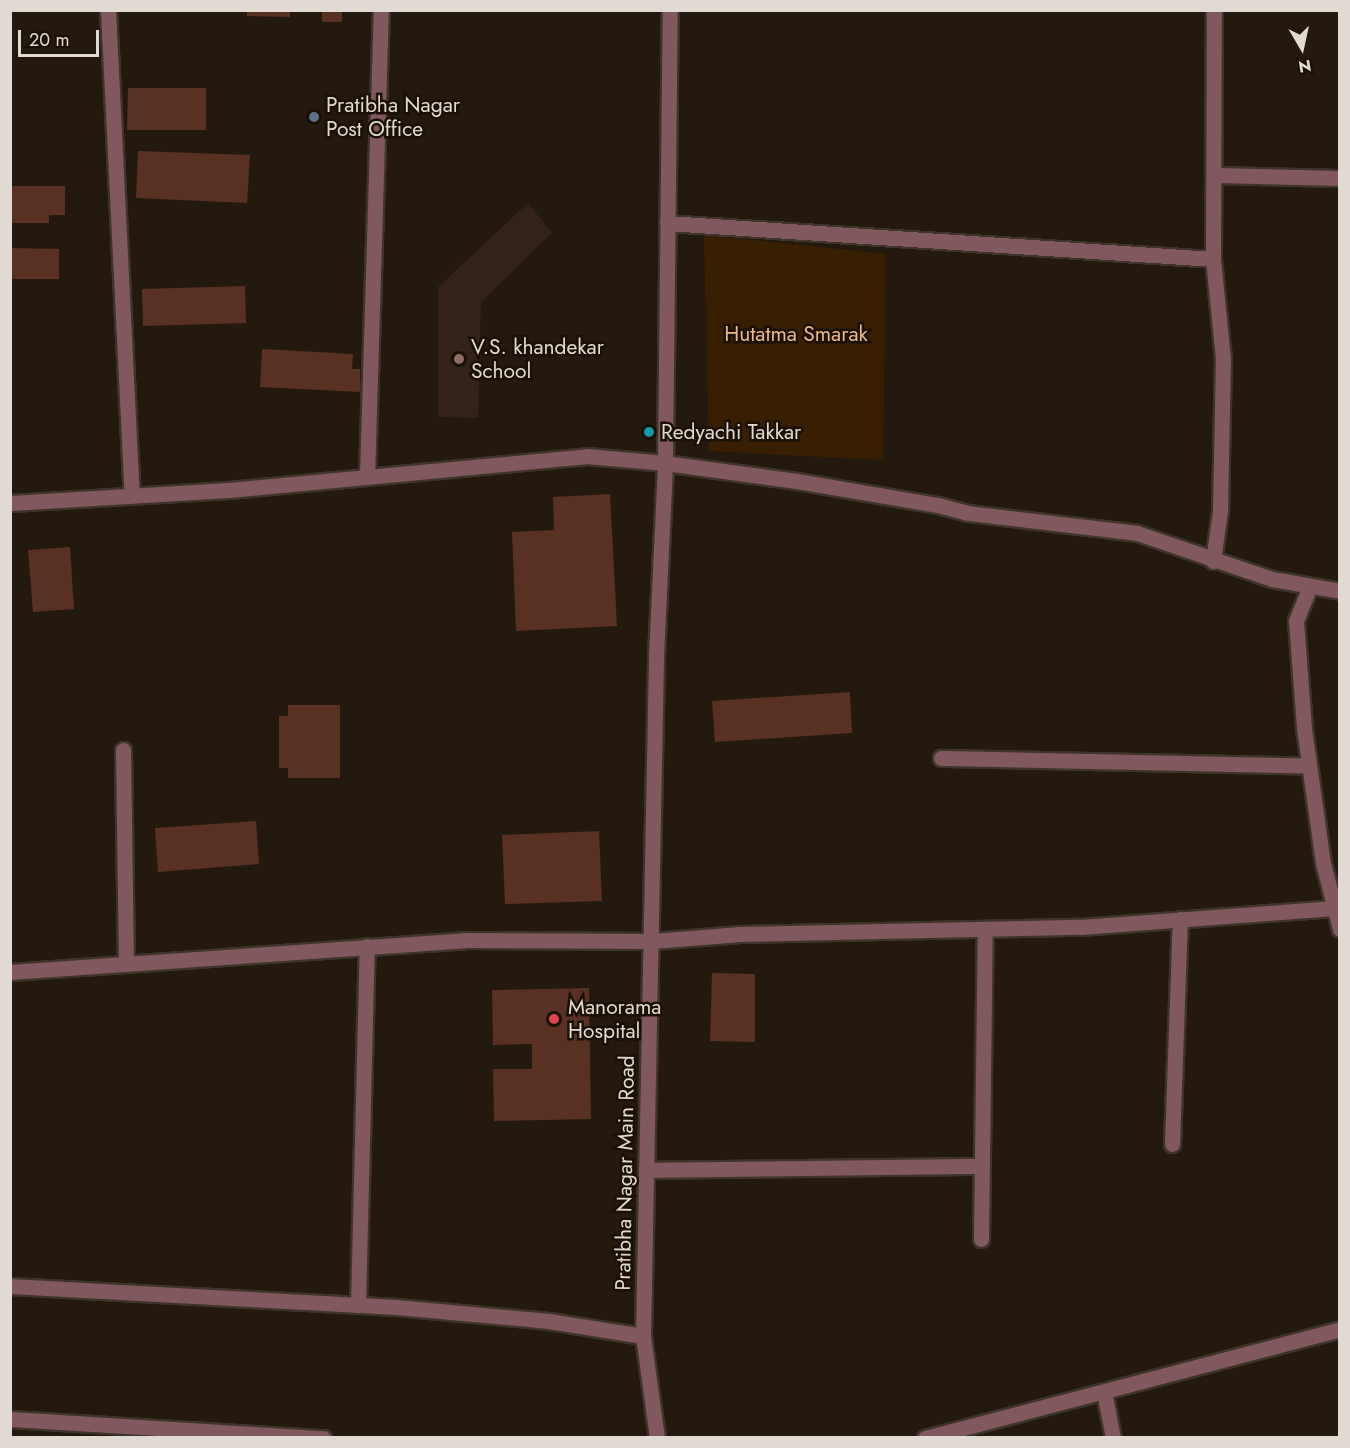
<!DOCTYPE html>
<style>
body{margin:0}
#map{position:relative;width:1350px;height:1448px;overflow:hidden;background:#24190e;font-family:Jost,sans-serif}
div>[style]{position:absolute}
[style*='--x']{left:calc(var(--x)*1px);top:calc(var(--y)*1px);width:calc(var(--w)*1px);rotate:calc(var(--a)*1deg)}
.education>*{inset:0;background:#33221a}
.green>*{inset:0;background:#391f02}
.building>*{inset:0;background:#583123}
.roads{filter:drop-shadow(2px 0 #3e3429) drop-shadow(-2px 0 #3e3429) drop-shadow(0 2px #3e3429) drop-shadow(0 -2px #3e3429)}
.minor>*{height:15px;margin:-7.5px;padding:0 7.5px;transform-origin:7.5px;border-radius:7.5px;background:#80585d}
.dots>*{width:16px;height:16px;translate:-50% -50%;box-sizing:border-box;border:3px solid #1a1006;border-radius:50%}
span{translate:-50% -50%;white-space:nowrap;text-align:center;line-height:1.15;-webkit-text-stroke:5px #1a1006;paint-order:stroke}
.poi-label{font-size:21px;color:#e1dad2}
.left{translate:0 -50%;text-align:left}
.park-label{font-size:21px;color:#ecb883}
.street-label{font-size:21px;color:#e1dad2}
.frame{position:absolute;inset:0;border:12px solid #e1dad2;pointer-events:none}
.north{position:absolute;left:1272px;top:18px;width:60px;height:60px;-webkit-text-stroke:4px #1a1006;paint-order:stroke;rotate:171deg;font-size:16px;font-weight:700;line-height:24px;text-align:center;color:#e1dad2}
.north::after{content:'';display:block;margin:auto;width:21px;height:27px;background:#e1dad2;clip-path:polygon(50% 0,100% 100%,50% 72%,0 100%)}
.scale{position:absolute;left:18px;top:30px;width:81px;height:27px;box-sizing:border-box;border:3px solid #e1dad2;border-top:0;padding-left:8px;font-size:18px;line-height:21px;white-space:nowrap;color:#e1dad2;-webkit-text-stroke:4px #1a1006;paint-order:stroke}
</style>
<div id="map">
<div class="education">
<div style="clip-path:polygon(528px 203px,552px 233px,481px 302px,478px 418px,438px 417px,438px 287px)"></div>
</div>
<div class="green">
<div style="clip-path:polygon(704px 235px,886px 254px,883px 460px,709px 451px)"></div>
</div>
<div class="building">
<div style="clip-path:polygon(247px 10px,290px 10px,290px 17px,247px 16px)"></div>
<div style="clip-path:polygon(322px 10px,342px 10px,342px 22px,322px 22px)"></div>
<div style="clip-path:polygon(128px 88px,206px 88px,206px 130px,127px 130px)"></div>
<div style="clip-path:polygon(138px 151px,250px 155px,247px 203px,136px 198px)"></div>
<div style="clip-path:polygon(10px 186px,65px 186px,65px 215px,49px 215px,49px 223px,10px 223px)"></div>
<div style="clip-path:polygon(10px 248px,59px 249px,59px 279px,10px 279px)"></div>
<div style="clip-path:polygon(245px 286px,246px 323px,143px 326px,142px 289px)"></div>
<div style="clip-path:polygon(262px 349px,353px 354px,352px 369px,360px 369px,360px 392px,260px 387px)"></div>
<div style="clip-path:polygon(610px 494px,617px 626px,516px 631px,512px 532px,554px 530px,553px 497px)"></div>
<div style="clip-path:polygon(70px 547px,74px 609px,33px 612px,28px 550px)"></div>
<div style="clip-path:polygon(850px 692px,852px 733px,715px 742px,712px 701px)"></div>
<div style="clip-path:polygon(288px 705px,340px 705px,340px 778px,288px 778px,288px 768px,279px 768px,279px 716px,288px 716px)"></div>
<div style="clip-path:polygon(256px 821px,259px 864px,158px 872px,155px 828px)"></div>
<div style="clip-path:polygon(599px 831px,602px 901px,505px 904px,502px 835px)"></div>
<div style="clip-path:polygon(712px 973px,755px 974px,755px 1042px,710px 1041px)"></div>
<div style="clip-path:polygon(589px 988px,591px 1119px,494px 1121px,493px 1069px,532px 1069px,532px 1044px,493px 1045px,492px 990px)"></div>
</div>
<div class="roads">
<div class="minor">
<div style="--x:108;--y:10;--w:486;--a:87.2"></div>
<div style="--x:1214;--y:175;--w:126;--a:1.4"></div>
<div style="--x:667;--y:223;--w:547;--a:3.77"></div>
<div style="--x:367;--y:477;--w:467;--a:-88.3"></div>
<div style="--x:10;--y:503;--w:219;--a:-3.4"></div>
<div style="--x:229;--y:490;--w:360;--a:-5.4"></div>
<div style="--x:587;--y:456;--w:78;--a:5.1"></div>
<div style="--x:665;--y:463;--w:453;--a:-89.4"></div>
<div style="--x:1213;--y:561;--w:50;--a:-82"></div>
<div style="--x:1220;--y:511;--w:152;--a:-88.9"></div>
<div style="--x:1223;--y:359;--w:100;--a:-95.7"></div>
<div style="--x:1213;--y:259;--w:249;--a:-89.8"></div>
<div style="--x:1310;--y:586;--w:38;--a:112"></div>
<div style="--x:1296;--y:621;--w:107;--a:85.7"></div>
<div style="--x:1304;--y:728;--w:136;--a:82"></div>
<div style="--x:1323;--y:863;--w:68;--a:75.6"></div>
<div style="--x:123;--y:750;--w:214;--a:89.2"></div>
<div style="--x:941;--y:758;--w:368;--a:1.2"></div>
<div style="--x:10;--y:972;--w:456;--a:-4"></div>
<div style="--x:465;--y:940;--w:188;--a:0.3"></div>
<div style="--x:653;--y:941;--w:87;--a:-4.6"></div>
<div style="--x:740;--y:934;--w:341;--a:-1.2"></div>
<div style="--x:1081;--y:927;--w:254;--a:-4.3"></div>
<div style="--x:1172;--y:1144;--w:225;--a:-88"></div>
<div style="--x:646;--y:1170;--w:336;--a:-0.7"></div>
<div style="--x:981;--y:1239;--w:309;--a:-89.3"></div>
<div style="--x:10;--y:1286;--w:387;--a:3.1"></div>
<div style="--x:396;--y:1307;--w:154;--a:5.2"></div>
<div style="--x:549;--y:1321;--w:95;--a:9.1"></div>
<div style="--x:358;--y:1305;--w:359;--a:-88.6"></div>
<div style="--x:1104;--y:1392;--w:47;--a:78.9"></div>
<div style="--x:10;--y:1419;--w:314;--a:3.5"></div>
<div style="--x:657;--y:1438;--w:103;--a:-97.8"></div>
<div style="--x:643;--y:1336;--w:680;--a:-88.9"></div>
<div style="--x:656;--y:656;--w:193;--a:-87.3"></div>
<div style="--x:665;--y:463;--w:133;--a:7.8"></div>
<div style="--x:797;--y:481;--w:143;--a:9.7"></div>
<div style="--x:938;--y:505;--w:31;--a:15"></div>
<div style="--x:968;--y:513;--w:170;--a:6.7"></div>
<div style="--x:1137;--y:533;--w:143;--a:18.8"></div>
<div style="--x:1272;--y:579;--w:69;--a:10"></div>
<div style="--x:925;--y:1438;--w:429;--a:-14.7"></div>
</div>
</div>
<div class="dots">
<div style="left:314px;top:117px;background:#5c6f8a"></div>
<div style="left:459px;top:359px;background:#8d6e63"></div>
<div style="left:649px;top:432px;background:#0f9aa8"></div>
<div style="left:554px;top:1019px;background:#e0444e"></div>
</div>
<div class="poi-label">
<span class="left" style="left:326px;top:117px">Pratibha Nagar<br>Post Office</span>
<span class="left" style="left:471px;top:359px">V.S. khandekar<br>School</span>
<span class="left" style="left:661px;top:432px">Redyachi Takkar</span>
<span class="left" style="left:568px;top:1019px">Manorama<br>Hospital</span>
</div>
<div class="park-label">
<span style="left:796px;top:334px">Hutatma Smarak</span>
</div>
<div class="street-label">
<span style="left:625px;top:1173px;rotate:-89deg">Pratibha Nagar Main Road</span>
</div>
<div class="frame"></div>
<div class="north">N</div>
<div class="scale">20 m</div>
</div>
